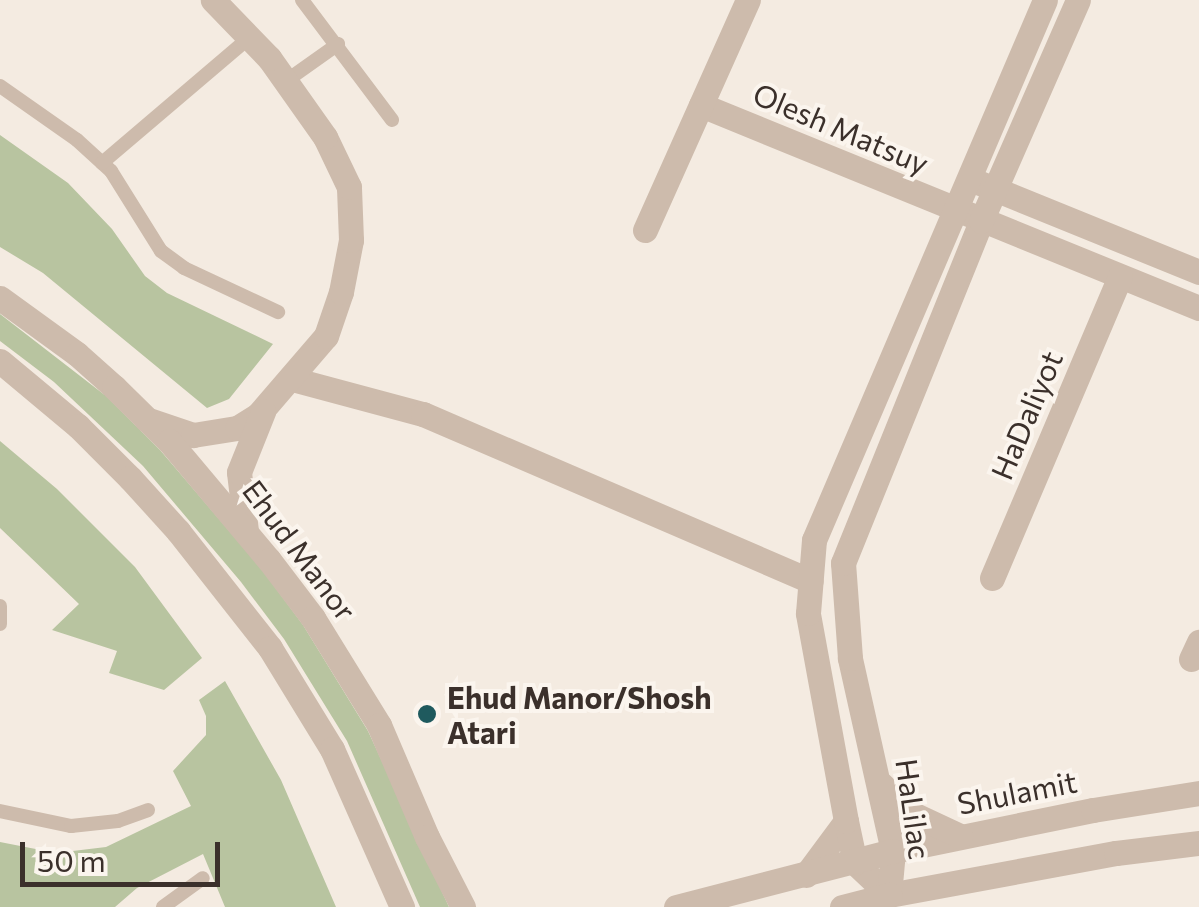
<!DOCTYPE html>
<style>
body{margin:0}
#map{position:relative;width:1199px;height:907px;overflow:hidden;background:#f4ebe1;font-family:Commissioner,sans-serif}
div>[style]{position:absolute}
[style*='--x']{left:calc(var(--x)*1px);top:calc(var(--y)*1px);width:calc(var(--w)*1px);rotate:calc(var(--a)*1deg)}
.green>*{inset:0;background:#b8c4a0}
.service>*{height:14px;margin:-7px;padding:0 7px;transform-origin:7px;border-radius:7px;background:#cdbbac}
.minor>*{height:25px;margin:-12.5px;padding:0 12.5px;transform-origin:12.5px;border-radius:12.5px;background:#cdbbac}
.tertiary>*{height:25px;margin:-12.5px;padding:0 12.5px;transform-origin:12.5px;border-radius:12.5px;background:#cdbbac}
.dots>*{width:28px;height:28px;translate:-50% -50%;box-sizing:border-box;border:5px solid #fbf5ee;border-radius:50%}
span{translate:-50% -50%;white-space:nowrap;text-align:center;line-height:1.15;-webkit-text-stroke:8px #fbf5ee;paint-order:stroke}
.street-label{font-size:30px;color:#3b302b}
.poi-label{font-size:30px;color:#3b302b;font-weight:700}
.left{translate:0 -50%;text-align:left}
.scale{position:absolute;left:20px;top:842px;width:200px;height:45px;box-sizing:border-box;border:5px solid #3b302b;border-top:0;padding-left:12px;font-size:30px;line-height:35px;white-space:nowrap;color:#3b302b;-webkit-text-stroke:8px #fbf5ee;paint-order:stroke}
</style>
<div id="map">
<div class="green">
<div style="clip-path:polygon(0 135px,68px 183px,112px 229px,145px 276px,167px 293px,273px 344px,229px 399px,207px 408px,43px 273px,0 247px)"></div>
<div style="clip-path:polygon(0 314px,106px 396px,160px 450px,260px 567px,303px 625px,368px 731px,449px 907px,420px 907px,347px 741px,284px 639px,241px 582px,143px 466px,54px 382px,0 341px)"></div>
<div style="clip-path:polygon(0 441px,57px 489px,135px 567px,202px 658px,164px 690px,109px 673px,117px 651px,52px 630px,79px 604px,0 528px)"></div>
<div style="clip-path:polygon(225px 681px,281px 780px,336px 907px,225px 907px,203px 854px,137px 888px,115px 907px,0 907px,0 842px,56px 853px,106px 847px,191px 806px,173px 771px,206px 735px,206px 716px,199px 700px)"></div>
</div>
<div class="service">
<div style="--x:302;--y:0;--w:150;--a:53.1"></div>
<div style="--x:286;--y:81;--w:64;--a:-35.4"></div>
<div style="--x:0;--y:86;--w:94;--a:35"></div>
<div style="--x:77;--y:140;--w:46;--a:42.4"></div>
<div style="--x:111;--y:171;--w:94;--a:58"></div>
<div style="--x:161;--y:251;--w:29;--a:36"></div>
<div style="--x:184;--y:268;--w:104;--a:25.1"></div>
<div style="--x:102;--y:163;--w:193;--a:-40.4"></div>
<div style="--x:0;--y:606;--w:18;--a:90"></div>
<div style="--x:0;--y:811;--w:73;--a:11.9"></div>
<div style="--x:71;--y:826;--w:47;--a:-6.1"></div>
<div style="--x:118;--y:821;--w:32;--a:-20"></div>
<div style="--x:163;--y:907;--w:49;--a:-35.9"></div>
</div>
<div class="minor">
<div style="--x:701;--y:105;--w:538;--a:22.18"></div>
<div style="--x:970;--y:179;--w:247;--a:22.1"></div>
<div style="--x:645;--y:230;--w:252;--a:-65.9"></div>
<div style="--x:292;--y:379;--w:136;--a:15"></div>
<div style="--x:423;--y:414;--w:422;--a:23.3"></div>
<div style="--x:146;--y:419;--w:50;--a:18.8"></div>
<div style="--x:193;--y:435;--w:45;--a:-9"></div>
<div style="--x:237;--y:428;--w:25;--a:-32"></div>
<div style="--x:258;--y:415;--w:104;--a:-49.3"></div>
<div style="--x:326;--y:336;--w:46;--a:-71.2"></div>
<div style="--x:341;--y:292;--w:53;--a:-79.1"></div>
<div style="--x:351;--y:240;--w:53;--a:-92.2"></div>
<div style="--x:349;--y:187;--w:55;--a:-115.6"></div>
<div style="--x:325;--y:137;--w:97;--a:-125.3"></div>
<div style="--x:269;--y:58;--w:81;--a:-134"></div>
<div style="--x:246;--y:531;--w:59;--a:-96.8"></div>
<div style="--x:239;--y:472;--w:65;--a:-68.2"></div>
<div style="--x:992;--y:578;--w:327;--a:-67"></div>
<div style="--x:1191;--y:659;--w:19;--a:-65"></div>
<div style="--x:893;--y:851;--w:204;--a:-11.6"></div>
<div style="--x:1093;--y:810;--w:107;--a:-9.1"></div>
<div style="--x:889;--y:895;--w:231;--a:-10.5"></div>
<div style="--x:1116;--y:853;--w:84;--a:-6.9"></div>
</div>
<div class="tertiary">
<div style="--x:0;--y:298;--w:95;--a:36"></div>
<div style="--x:77;--y:354;--w:50;--a:41.7"></div>
<div style="--x:114;--y:387;--w:77;--a:44.5"></div>
<div style="--x:169;--y:441;--w:155;--a:50"></div>
<div style="--x:269;--y:560;--w:73;--a:52.8"></div>
<div style="--x:313;--y:618;--w:126;--a:58.3"></div>
<div style="--x:379;--y:725;--w:122;--a:66.8"></div>
<div style="--x:427;--y:837;--w:79;--a:62.8"></div>
<div style="--x:0;--y:361;--w:102;--a:39.8"></div>
<div style="--x:78;--y:426;--w:74;--a:45"></div>
<div style="--x:130;--y:478;--w:72;--a:47.8"></div>
<div style="--x:178;--y:531;--w:149;--a:51.8"></div>
<div style="--x:270;--y:648;--w:119;--a:58.5"></div>
<div style="--x:332;--y:749;--w:173;--a:66.1"></div>
<div style="--x:881;--y:784;--w:44;--a:43.2"></div>
<div style="--x:913;--y:814;--w:52;--a:25.1"></div>
<div style="--x:806;--y:875;--w:67;--a:-53.5"></div>
<div style="--x:889;--y:895;--w:47;--a:-136.7"></div>
<div style="--x:855;--y:863;--w:43;--a:-102.1"></div>
<div style="--x:846;--y:821;--w:211;--a:-100.4"></div>
<div style="--x:808;--y:613;--w:73;--a:-85.3"></div>
<div style="--x:814;--y:540;--w:587;--a:-66.84"></div>
<div style="--x:889;--y:895;--w:44;--a:-84.8"></div>
<div style="--x:893;--y:851;--w:198;--a:-102.6"></div>
<div style="--x:850;--y:658;--w:95;--a:-94.2"></div>
<div style="--x:843;--y:563;--w:369;--a:-68"></div>
<div style="--x:981;--y:221;--w:241;--a:-66.3"></div>
<div style="--x:676;--y:907;--w:224;--a:-14.5"></div>
<div style="--x:842;--y:907;--w:49;--a:-14.3"></div>
</div>
<div class="dots">
<div style="left:427px;top:714px;background:#1f5a5e"></div>
</div>
<div class="street-label">
<span style="left:841px;top:128px;rotate:23deg">Olesh Matsuy</span>
<span style="left:1026px;top:415px;rotate:-67deg">HaDaliyot</span>
<span style="left:300px;top:550px;rotate:53deg">Ehud Manor</span>
<span style="left:1017px;top:792px;rotate:-11deg">Shulamit</span>
<span style="left:914px;top:809px;rotate:82deg">HaLilac</span>
</div>
<div class="poi-label">
<span class="left" style="left:447px;top:714px">Ehud Manor/Shosh<br>Atari</span>
</div>
<div class="scale">50 m</div>
</div>
